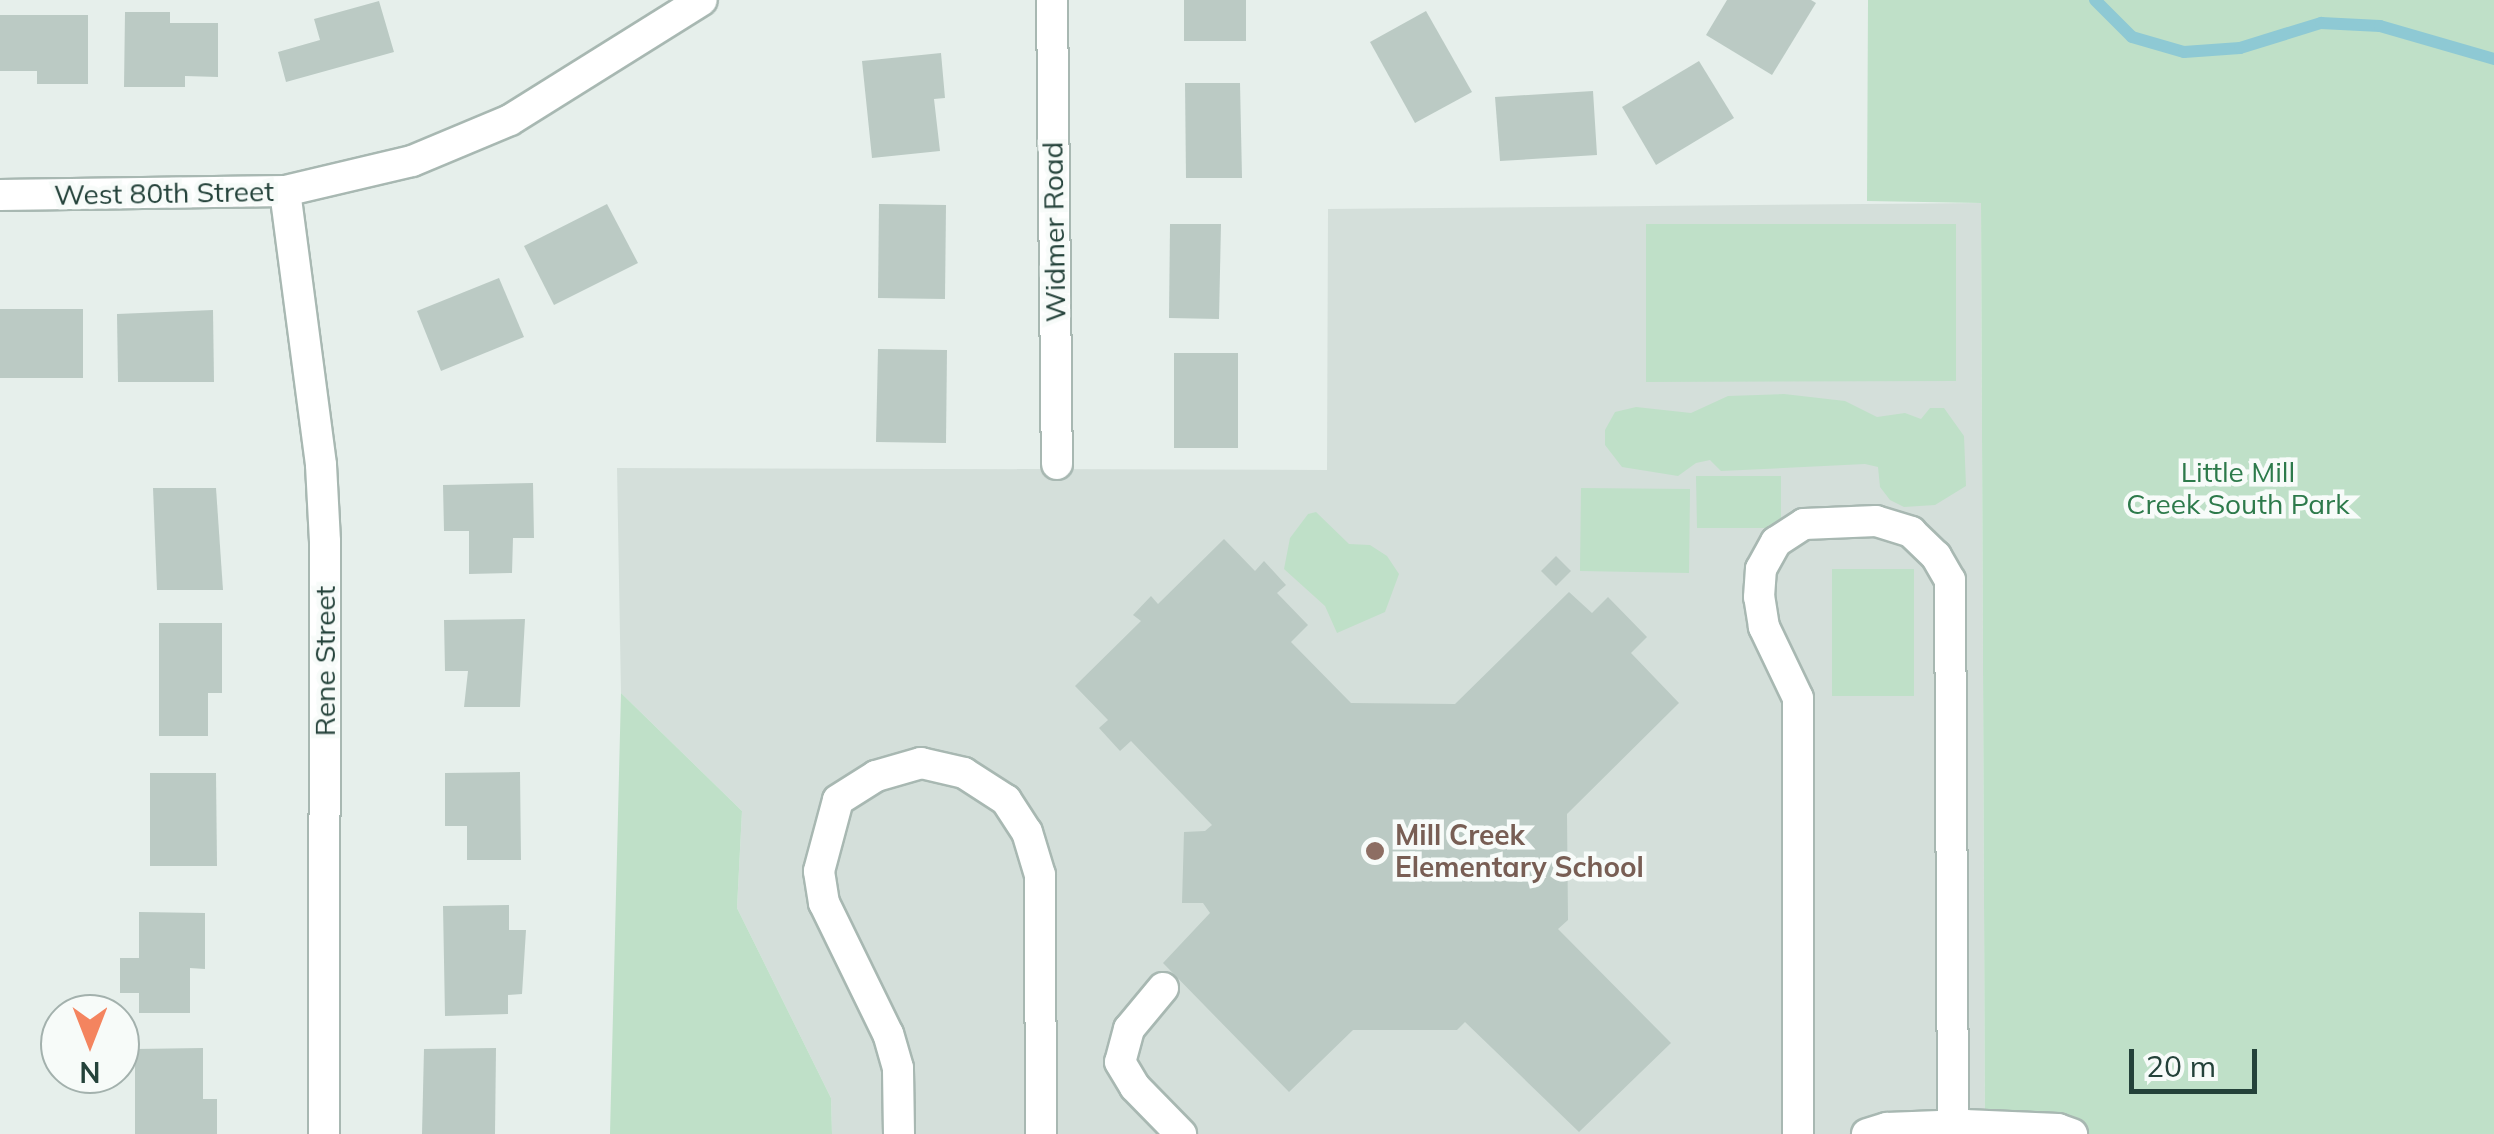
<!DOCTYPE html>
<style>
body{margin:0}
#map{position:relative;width:2494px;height:1134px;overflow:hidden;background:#e6efeb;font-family:Mulish,sans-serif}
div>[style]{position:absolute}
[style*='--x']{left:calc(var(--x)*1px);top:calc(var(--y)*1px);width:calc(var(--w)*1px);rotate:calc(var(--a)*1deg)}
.built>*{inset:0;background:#d4dfda}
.green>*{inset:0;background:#bfe0c8}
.stream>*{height:12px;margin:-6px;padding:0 6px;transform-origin:6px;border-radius:6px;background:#8ec9d4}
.building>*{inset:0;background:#bbcac4}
.roads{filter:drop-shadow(2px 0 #a8b8b2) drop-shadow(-2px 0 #a8b8b2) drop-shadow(0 2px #a8b8b2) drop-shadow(0 -2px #a8b8b2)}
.minor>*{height:30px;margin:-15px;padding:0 15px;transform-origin:15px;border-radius:15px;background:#fff}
.dots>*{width:28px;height:28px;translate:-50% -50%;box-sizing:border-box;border:5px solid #f7fbf9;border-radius:50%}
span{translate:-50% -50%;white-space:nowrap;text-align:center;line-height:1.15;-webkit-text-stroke:9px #f7fbf9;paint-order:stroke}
.street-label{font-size:28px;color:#24423a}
.park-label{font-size:28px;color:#2d7a4b}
.education-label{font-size:28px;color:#785e54;font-weight:700}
.left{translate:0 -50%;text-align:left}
.north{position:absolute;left:40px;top:994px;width:100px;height:100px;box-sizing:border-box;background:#f7fbf9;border:2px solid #a3b1ad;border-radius:50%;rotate:180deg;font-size:28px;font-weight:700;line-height:40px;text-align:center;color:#24423a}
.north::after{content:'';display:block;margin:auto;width:35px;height:45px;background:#f4845f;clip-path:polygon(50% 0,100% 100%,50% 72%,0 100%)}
.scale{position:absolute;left:2129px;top:1049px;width:128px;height:45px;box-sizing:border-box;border:5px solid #24423a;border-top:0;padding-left:12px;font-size:30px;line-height:35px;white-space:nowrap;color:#24423a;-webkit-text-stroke:8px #f7fbf9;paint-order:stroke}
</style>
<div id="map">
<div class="built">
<div style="clip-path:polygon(1981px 203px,1985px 1134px,832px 1134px,831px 1098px,737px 908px,742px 811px,621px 693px,617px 468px,1327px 470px,1328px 209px)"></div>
</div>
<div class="green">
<div style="clip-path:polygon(1868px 0,2494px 0,2494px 1134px,1985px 1134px,1981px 203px,1867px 201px)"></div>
<div style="clip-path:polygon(1646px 224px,1956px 224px,1956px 381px,1646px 382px)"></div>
<div style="clip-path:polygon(1784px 394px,1845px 401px,1877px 417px,1905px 413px,1921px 419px,1930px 408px,1944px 408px,1964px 436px,1966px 486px,1935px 505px,1904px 507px,1890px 500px,1880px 487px,1878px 467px,1865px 464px,1721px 471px,1710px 460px,1696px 463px,1678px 476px,1622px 467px,1605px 445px,1605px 430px,1615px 412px,1636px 407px,1691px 413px,1728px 396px)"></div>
<div style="clip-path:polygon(1696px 476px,1781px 476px,1781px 528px,1697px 528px)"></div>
<div style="clip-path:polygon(1581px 488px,1690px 489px,1689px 573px,1580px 571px)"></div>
<div style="clip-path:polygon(1316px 512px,1349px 544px,1370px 545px,1387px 556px,1399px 574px,1385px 612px,1337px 633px,1325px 606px,1284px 569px,1290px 538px,1308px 514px)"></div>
<div style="clip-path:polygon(1832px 569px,1914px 569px,1914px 696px,1832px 696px)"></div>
<div style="clip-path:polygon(621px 693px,742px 811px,737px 908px,831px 1098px,832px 1134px,610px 1134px)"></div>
</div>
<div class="stream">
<div style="--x:2095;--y:0;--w:52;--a:45"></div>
<div style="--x:2132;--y:37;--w:54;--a:16.1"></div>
<div style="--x:2184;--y:52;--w:56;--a:-4.1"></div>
<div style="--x:2240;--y:48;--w:85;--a:-17.2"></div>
<div style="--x:2321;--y:23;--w:59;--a:2.9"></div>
<div style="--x:2380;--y:26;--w:119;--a:16.1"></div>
</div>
<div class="building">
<div style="clip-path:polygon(1184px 0,1246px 0,1246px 41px,1184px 41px)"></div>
<div style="clip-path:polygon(1727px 0,1811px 0,1816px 3px,1772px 75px,1706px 35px)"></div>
<div style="clip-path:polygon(379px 1px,394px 52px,286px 82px,278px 52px,320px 40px,314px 19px)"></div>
<div style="clip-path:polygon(1426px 11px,1472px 92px,1415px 123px,1370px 42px)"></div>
<div style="clip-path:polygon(125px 12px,170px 12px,170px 23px,218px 23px,218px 77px,185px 76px,185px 87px,124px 87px)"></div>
<div style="clip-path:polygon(0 15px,88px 15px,88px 84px,37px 84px,37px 71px,0 71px)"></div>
<div style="clip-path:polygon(941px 53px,945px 98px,934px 99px,940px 151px,872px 158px,862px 61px)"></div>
<div style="clip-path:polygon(1699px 61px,1734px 118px,1656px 165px,1622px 107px)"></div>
<div style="clip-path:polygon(1185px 83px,1240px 83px,1242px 178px,1186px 178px)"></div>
<div style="clip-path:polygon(1593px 91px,1597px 155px,1500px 161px,1495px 97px)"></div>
<div style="clip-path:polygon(607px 204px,638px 263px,554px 305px,524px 246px)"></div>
<div style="clip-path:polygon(879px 204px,946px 205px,945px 299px,878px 298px)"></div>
<div style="clip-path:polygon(1170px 224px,1221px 224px,1219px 319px,1169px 318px)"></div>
<div style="clip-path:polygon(499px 278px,524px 337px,441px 371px,417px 311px)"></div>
<div style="clip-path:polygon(0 309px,83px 309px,83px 378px,0 378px)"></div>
<div style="clip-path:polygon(213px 310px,214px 382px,118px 382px,117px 314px)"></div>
<div style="clip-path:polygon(878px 349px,947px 350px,946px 443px,876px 442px)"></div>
<div style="clip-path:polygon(1174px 353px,1238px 353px,1238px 448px,1174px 448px)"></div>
<div style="clip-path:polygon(533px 483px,534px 538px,513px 538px,512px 573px,469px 574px,469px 531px,444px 531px,443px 485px)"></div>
<div style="clip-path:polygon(153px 488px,216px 488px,223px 590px,157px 590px)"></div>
<div style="clip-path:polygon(1224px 539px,1255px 571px,1264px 561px,1286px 585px,1277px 593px,1308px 625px,1291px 642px,1351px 703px,1455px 704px,1569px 592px,1592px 613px,1608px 597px,1647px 637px,1631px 653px,1679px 703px,1567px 814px,1568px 920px,1558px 929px,1671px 1043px,1579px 1132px,1465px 1022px,1457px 1030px,1353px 1030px,1289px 1092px,1163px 963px,1210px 913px,1203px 903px,1182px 903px,1184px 832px,1205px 831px,1212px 825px,1131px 741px,1120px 751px,1099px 728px,1108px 720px,1075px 686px,1141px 621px,1133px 615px,1151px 596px,1158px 604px)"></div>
<div style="clip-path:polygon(1556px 556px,1571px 571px,1556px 586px,1541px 571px)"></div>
<div style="clip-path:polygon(525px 619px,520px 707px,464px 707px,468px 671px,445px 671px,444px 620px)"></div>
<div style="clip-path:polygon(159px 623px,222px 623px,222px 693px,208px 693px,208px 736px,159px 736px)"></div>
<div style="clip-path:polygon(520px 772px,521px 860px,467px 860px,467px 826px,445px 826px,445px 773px)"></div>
<div style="clip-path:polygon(150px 773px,216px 773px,217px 866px,150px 866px)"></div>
<div style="clip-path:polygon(509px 905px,509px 930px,526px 930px,522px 994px,508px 995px,508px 1014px,445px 1016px,443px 906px)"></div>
<div style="clip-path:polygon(139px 912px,205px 913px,205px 969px,190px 968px,190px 1013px,139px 1013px,139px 993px,120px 993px,120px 958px,139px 958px)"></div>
<div style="clip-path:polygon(203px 1048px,203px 1099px,217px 1099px,217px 1134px,135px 1134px,135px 1049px)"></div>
<div style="clip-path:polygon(496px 1048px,495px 1134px,422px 1134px,424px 1049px)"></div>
</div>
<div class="roads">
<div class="minor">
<div style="--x:1052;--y:0;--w:464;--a:89.4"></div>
<div style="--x:285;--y:191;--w:276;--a:82.5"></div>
<div style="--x:321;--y:465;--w:77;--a:87"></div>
<div style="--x:325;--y:542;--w:592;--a:90.1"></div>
<div style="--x:0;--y:195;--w:285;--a:-0.8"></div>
<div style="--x:285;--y:191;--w:130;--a:-13.3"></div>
<div style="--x:412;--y:161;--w:106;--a:-22.7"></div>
<div style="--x:510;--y:120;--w:226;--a:-32"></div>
<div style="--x:1163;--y:988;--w:53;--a:129.7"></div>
<div style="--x:1129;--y:1029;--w:34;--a:105"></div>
<div style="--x:1120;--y:1062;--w:29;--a:59"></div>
<div style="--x:1135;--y:1087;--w:66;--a:45.6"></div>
<div style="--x:899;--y:1134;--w:66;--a:-90.9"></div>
<div style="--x:898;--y:1068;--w:35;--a:-106"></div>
<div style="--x:888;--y:1034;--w:146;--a:-116"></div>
<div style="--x:824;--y:903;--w:32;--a:-99"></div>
<div style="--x:819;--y:871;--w:73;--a:-75"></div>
<div style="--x:838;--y:800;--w:45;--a:-32.3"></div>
<div style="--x:876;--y:776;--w:47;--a:-16.1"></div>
<div style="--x:921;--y:763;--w:44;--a:13.1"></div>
<div style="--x:964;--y:773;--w:50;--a:32.7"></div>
<div style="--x:1006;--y:800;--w:38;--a:57"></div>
<div style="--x:1027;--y:832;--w:45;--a:73.2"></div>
<div style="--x:1040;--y:875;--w:259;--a:89.8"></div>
<div style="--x:1798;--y:1134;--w:436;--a:-90"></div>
<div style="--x:1798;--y:698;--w:79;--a:-115.6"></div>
<div style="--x:1764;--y:627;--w:30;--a:-99"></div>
<div style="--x:1759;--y:597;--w:28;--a:-86"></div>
<div style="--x:1761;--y:569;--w:31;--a:-61"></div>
<div style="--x:1776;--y:542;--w:33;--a:-33"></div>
<div style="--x:1804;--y:524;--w:72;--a:-2.4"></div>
<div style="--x:1876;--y:521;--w:37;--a:17"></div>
<div style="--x:1911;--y:532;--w:35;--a:44"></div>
<div style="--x:1936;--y:556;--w:28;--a:60"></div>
<div style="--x:1950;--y:580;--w:545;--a:89.68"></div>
<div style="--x:1867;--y:1134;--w:21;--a:-17"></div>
<div style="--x:1887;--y:1128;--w:78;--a:-2.2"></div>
<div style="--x:1965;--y:1125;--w:93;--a:2.5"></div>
<div style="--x:2058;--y:1129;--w:15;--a:20"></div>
</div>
</div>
<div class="dots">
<div style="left:1375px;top:851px;background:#8d6e63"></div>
</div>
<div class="street-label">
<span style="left:164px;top:193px;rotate:-1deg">West 80th Street</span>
<span style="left:1054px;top:232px;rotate:-91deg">Widmer Road</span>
<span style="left:325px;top:661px;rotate:-90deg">Rene Street</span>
</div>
<div class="park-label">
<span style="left:2238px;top:488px">Little Mill<br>Creek South Park</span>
</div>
<div class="education-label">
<span class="left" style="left:1395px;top:851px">Mill Creek<br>Elementary School</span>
</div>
<div class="north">N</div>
<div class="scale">20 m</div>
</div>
